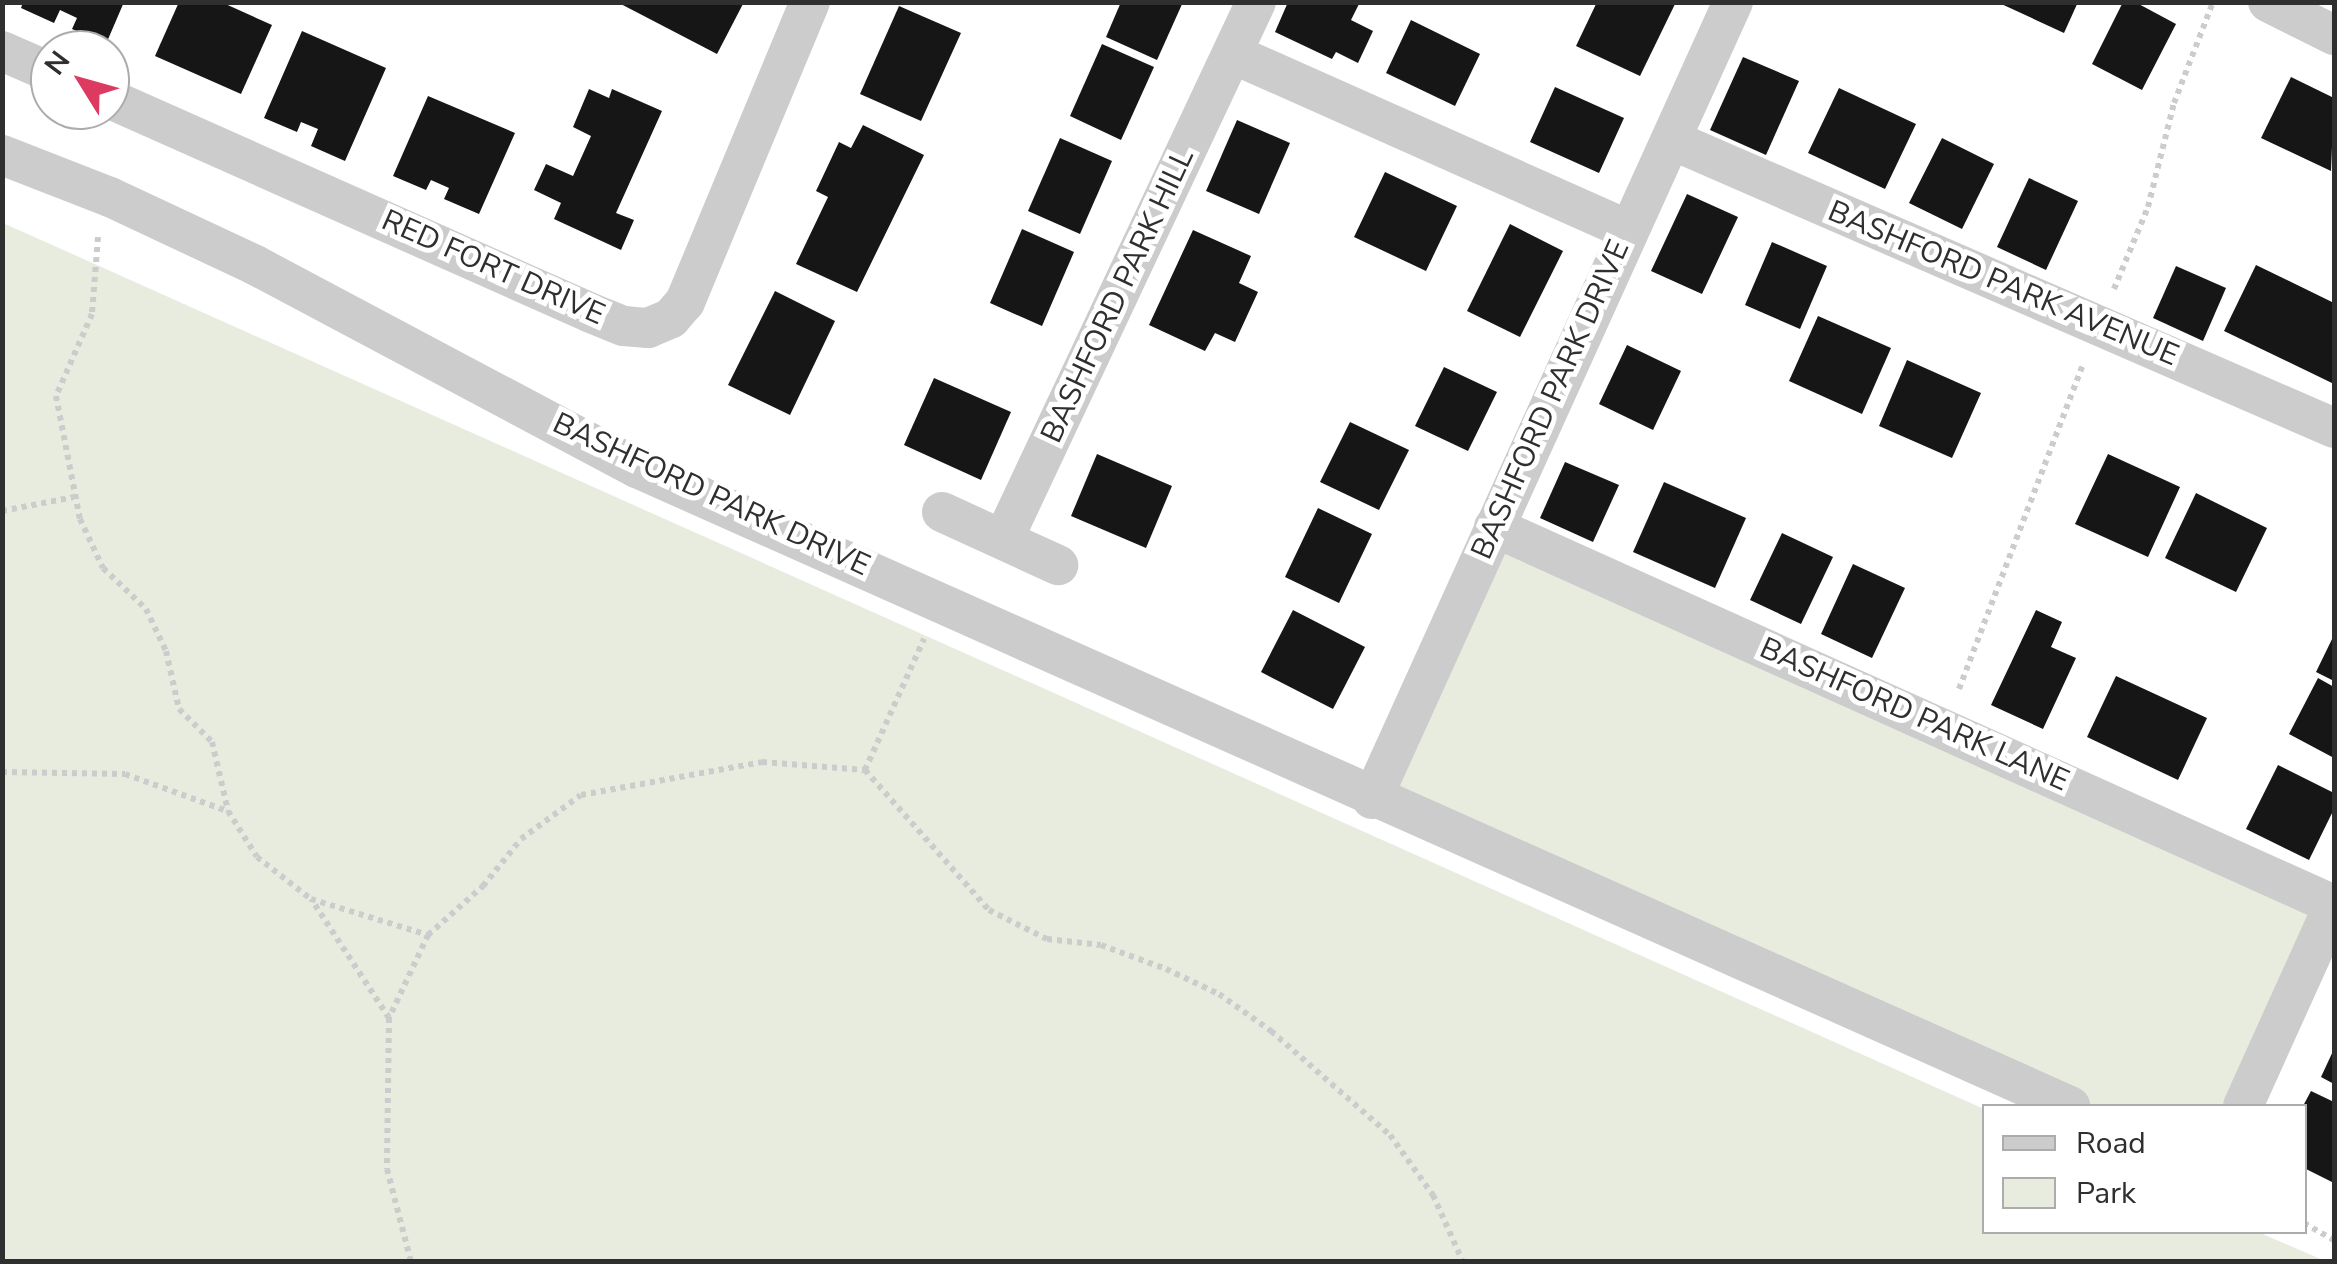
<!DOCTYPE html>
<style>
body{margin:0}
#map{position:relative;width:2337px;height:1264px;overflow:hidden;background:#fff;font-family:"Nunito Sans",sans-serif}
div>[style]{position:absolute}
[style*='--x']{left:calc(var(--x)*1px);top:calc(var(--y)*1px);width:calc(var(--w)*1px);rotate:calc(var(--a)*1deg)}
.green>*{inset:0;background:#e7ecde}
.building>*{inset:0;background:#161616}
.path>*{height:6px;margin-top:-3px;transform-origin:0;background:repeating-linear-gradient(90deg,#ccc 0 5px,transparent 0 10px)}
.street>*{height:40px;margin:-20px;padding:0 20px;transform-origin:20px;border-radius:20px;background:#ccc}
span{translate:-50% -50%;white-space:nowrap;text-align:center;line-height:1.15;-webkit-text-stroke:10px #fff;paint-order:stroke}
.street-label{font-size:30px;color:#2f2f2f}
.frame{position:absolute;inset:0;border:5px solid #2f2f2f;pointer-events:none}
.legend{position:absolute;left:1982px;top:1104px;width:325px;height:130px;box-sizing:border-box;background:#fff;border:2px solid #acacac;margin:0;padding:12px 18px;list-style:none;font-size:30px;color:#2f2f2f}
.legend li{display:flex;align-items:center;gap:20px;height:50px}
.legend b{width:50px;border:2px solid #acacac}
.north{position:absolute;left:30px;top:30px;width:100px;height:100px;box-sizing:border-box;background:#fff;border:2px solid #acacac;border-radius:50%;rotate:307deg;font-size:28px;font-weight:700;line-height:40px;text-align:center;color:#2f2f2f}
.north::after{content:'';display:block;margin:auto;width:35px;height:45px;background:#dd3a61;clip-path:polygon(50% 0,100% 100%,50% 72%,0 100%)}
</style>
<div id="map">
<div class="green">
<div style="clip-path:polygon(3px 223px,1984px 1109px,1984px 1232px,2258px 1232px,2325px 1261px,3px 1261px)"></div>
<div style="clip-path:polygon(1494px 527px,2334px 905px,2243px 1106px,2069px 1106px,1372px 799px)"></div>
</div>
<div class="building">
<div style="clip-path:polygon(23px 2px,124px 2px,106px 44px,72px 29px,77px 18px,60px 10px,54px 23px,21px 8px)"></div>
<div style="clip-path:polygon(179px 2px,221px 2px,272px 25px,241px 94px,155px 56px)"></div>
<div style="clip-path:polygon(617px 2px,744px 2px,717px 54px)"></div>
<div style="clip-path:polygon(1121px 2px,1183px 2px,1157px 60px,1106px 37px)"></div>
<div style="clip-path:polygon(1288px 2px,1360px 2px,1351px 20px,1373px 31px,1358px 63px,1336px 52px,1332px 59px,1275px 32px)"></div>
<div style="clip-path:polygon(1597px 2px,1676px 2px,1640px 76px,1576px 46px)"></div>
<div style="clip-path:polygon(1997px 2px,2078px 2px,2064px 33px)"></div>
<div style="clip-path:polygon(2123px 2px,2135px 2px,2176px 24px,2142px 90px,2092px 64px)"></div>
<div style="clip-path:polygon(899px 6px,961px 33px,921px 121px,860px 94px)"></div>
<div style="clip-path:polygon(1411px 20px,1480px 54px,1455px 106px,1386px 73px)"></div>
<div style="clip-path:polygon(302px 31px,386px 68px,345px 161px,311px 146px,318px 129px,301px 122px,297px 132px,264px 118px)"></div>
<div style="clip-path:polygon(1102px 44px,1154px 67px,1121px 140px,1070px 116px)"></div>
<div style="clip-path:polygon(1743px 57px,1799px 81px,1766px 155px,1710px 130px)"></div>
<div style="clip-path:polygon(2291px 77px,2334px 98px,2331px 171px,2261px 138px)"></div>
<div style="clip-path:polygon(1555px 87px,1624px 118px,1599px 173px,1530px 142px)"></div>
<div style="clip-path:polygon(1839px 88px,1916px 124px,1885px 189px,1808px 153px)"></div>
<div style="clip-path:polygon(589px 89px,609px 98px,612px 89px,662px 111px,616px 213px,634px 220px,621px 250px,554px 219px,561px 203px,534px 190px,546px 164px,573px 176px,591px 136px,573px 127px)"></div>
<div style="clip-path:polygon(428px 96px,515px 133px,479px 214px,444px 199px,449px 188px,431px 180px,426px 190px,393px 176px)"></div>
<div style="clip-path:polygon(1237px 120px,1290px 143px,1259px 214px,1206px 191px)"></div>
<div style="clip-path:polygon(863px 125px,924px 155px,857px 292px,796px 264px,828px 197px,816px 191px,839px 142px,851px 148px)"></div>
<div style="clip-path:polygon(1060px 138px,1112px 161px,1080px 234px,1028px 211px)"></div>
<div style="clip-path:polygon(1942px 138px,1994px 164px,1962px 229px,1909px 203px)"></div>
<div style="clip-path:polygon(1385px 172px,1457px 206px,1426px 271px,1354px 237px)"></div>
<div style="clip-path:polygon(2029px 178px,2078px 201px,2046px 270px,1997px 247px)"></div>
<div style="clip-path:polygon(1687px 194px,1738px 217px,1702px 294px,1651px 271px)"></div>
<div style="clip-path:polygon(1510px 224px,1563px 251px,1520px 337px,1467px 311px)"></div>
<div style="clip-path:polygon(1022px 229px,1074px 252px,1042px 326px,990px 303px)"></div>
<div style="clip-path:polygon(1193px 230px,1251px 256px,1239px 283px,1258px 292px,1235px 342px,1215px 333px,1205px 351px,1149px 325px)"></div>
<div style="clip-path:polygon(1772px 242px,1827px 266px,1800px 329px,1745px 305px)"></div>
<div style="clip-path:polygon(2256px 265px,2334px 303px,2334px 384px,2224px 331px)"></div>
<div style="clip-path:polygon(2176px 266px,2226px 288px,2203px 341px,2153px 318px)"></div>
<div style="clip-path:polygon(775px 291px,835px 321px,790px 415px,728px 385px)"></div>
<div style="clip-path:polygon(1818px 316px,1891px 348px,1862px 414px,1789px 381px)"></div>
<div style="clip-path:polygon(1627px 345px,1681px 371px,1653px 430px,1599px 404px)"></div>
<div style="clip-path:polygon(1907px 360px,1981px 393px,1952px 458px,1879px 426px)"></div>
<div style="clip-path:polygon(1444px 367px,1497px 392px,1468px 451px,1415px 426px)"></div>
<div style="clip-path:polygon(934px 378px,1011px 412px,981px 480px,904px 445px)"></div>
<div style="clip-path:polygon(1350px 422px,1409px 450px,1379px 510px,1320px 482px)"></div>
<div style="clip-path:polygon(1097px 454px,1172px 486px,1146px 548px,1071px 516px)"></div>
<div style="clip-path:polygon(2108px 454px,2180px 487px,2148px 557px,2075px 524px)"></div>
<div style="clip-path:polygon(1565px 462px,1619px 485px,1593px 542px,1540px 518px)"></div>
<div style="clip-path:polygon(1664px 482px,1746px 518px,1715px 588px,1633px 552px)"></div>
<div style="clip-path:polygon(2196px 493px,2267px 528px,2236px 592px,2165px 558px)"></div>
<div style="clip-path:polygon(1318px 508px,1372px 534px,1339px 603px,1285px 577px)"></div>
<div style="clip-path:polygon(1782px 533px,1833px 557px,1801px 624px,1750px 600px)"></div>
<div style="clip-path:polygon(1853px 564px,1905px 588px,1872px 658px,1821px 634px)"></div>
<div style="clip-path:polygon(1293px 610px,1365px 647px,1333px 709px,1261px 672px)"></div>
<div style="clip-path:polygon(2036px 610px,2062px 622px,2051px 647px,2076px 658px,2043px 729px,1991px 705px)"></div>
<div style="clip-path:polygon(2334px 635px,2334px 681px,2316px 672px)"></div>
<div style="clip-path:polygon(2116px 676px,2207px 718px,2178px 780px,2087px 737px)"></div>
<div style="clip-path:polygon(2318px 678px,2334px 687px,2334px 758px,2289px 734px)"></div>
<div style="clip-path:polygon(2278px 765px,2334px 793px,2334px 809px,2309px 860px,2246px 829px)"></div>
<div style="clip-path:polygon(2334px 1049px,2334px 1084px,2321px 1077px)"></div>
<div style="clip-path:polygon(2311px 1091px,2334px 1102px,2334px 1183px,2304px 1168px,2303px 1106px)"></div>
</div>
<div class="path">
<div style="--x:98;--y:237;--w:77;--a:94.5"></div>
<div style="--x:92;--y:314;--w:90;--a:113.7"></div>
<div style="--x:56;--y:396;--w:125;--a:79"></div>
<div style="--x:80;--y:519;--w:54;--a:64.9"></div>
<div style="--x:103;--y:568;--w:59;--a:43.6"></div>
<div style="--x:146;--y:609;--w:47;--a:64.5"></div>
<div style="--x:166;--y:651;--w:59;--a:77.4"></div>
<div style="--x:179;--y:709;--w:47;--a:45"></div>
<div style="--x:212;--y:742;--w:71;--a:76.9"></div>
<div style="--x:228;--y:811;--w:54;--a:57.8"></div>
<div style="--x:257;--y:857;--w:68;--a:37.9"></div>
<div style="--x:311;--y:899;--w:122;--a:17.1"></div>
<div style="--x:428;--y:935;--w:92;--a:115.2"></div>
<div style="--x:389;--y:1018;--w:142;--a:-123.2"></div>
<div style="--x:2114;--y:289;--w:89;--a:-67.5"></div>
<div style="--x:2148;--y:207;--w:107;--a:-76"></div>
<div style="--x:2174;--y:103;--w:108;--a:-68.9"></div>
<div style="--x:2;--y:511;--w:73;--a:-11"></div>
<div style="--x:1959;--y:689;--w:347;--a:-69.1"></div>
<div style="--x:865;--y:770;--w:144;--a:-65.8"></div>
<div style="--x:2;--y:772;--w:123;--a:0.9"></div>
<div style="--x:125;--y:774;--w:109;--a:19.9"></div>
<div style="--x:428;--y:935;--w:74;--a:-41.7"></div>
<div style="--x:483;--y:886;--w:60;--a:-51"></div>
<div style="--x:521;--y:839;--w:74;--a:-36.3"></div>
<div style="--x:581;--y:795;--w:184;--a:-10.3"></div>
<div style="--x:762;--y:762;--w:103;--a:4.4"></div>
<div style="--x:865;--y:770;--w:187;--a:48.5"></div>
<div style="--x:989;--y:910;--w:65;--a:26.6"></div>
<div style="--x:1047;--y:939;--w:54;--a:6.3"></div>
<div style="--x:1101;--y:945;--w:69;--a:20.3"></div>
<div style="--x:1166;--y:969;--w:59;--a:25.3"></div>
<div style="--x:1219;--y:994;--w:64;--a:35.4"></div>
<div style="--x:1271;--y:1031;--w:158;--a:41.2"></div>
<div style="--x:1390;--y:1135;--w:74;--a:54.4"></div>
<div style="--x:1433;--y:1195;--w:73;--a:65.9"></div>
<div style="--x:389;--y:1018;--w:151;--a:90.8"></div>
<div style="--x:387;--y:1169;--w:96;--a:75.5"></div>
<div style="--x:2304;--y:1223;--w:34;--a:30"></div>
</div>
<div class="street">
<div style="--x:2268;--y:2;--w:74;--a:26.6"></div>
<div style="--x:2;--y:51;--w:52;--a:23.6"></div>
<div style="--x:1233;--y:54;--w:432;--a:24"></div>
<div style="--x:110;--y:99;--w:526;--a:23.98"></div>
<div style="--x:591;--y:313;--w:35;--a:22"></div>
<div style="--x:624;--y:326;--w:24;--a:5"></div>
<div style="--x:648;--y:328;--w:25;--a:-23"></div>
<div style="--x:671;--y:318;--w:21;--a:-49"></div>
<div style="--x:685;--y:302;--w:325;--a:-67.4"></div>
<div style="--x:1672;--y:140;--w:722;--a:23.51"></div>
<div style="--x:2;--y:155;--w:116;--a:21.3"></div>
<div style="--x:110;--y:197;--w:160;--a:25.1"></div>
<div style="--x:255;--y:265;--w:433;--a:28"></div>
<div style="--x:637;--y:468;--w:1569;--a:24"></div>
<div style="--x:942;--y:512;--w:128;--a:24.6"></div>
<div style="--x:1494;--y:527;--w:921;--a:24.23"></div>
<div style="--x:1004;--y:538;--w:592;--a:-64.82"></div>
<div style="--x:1372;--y:799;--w:875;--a:-65.63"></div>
<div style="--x:2243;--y:1106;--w:222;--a:-65.7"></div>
</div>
<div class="street-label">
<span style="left:493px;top:268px;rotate:24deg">RED FORT DRIVE</span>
<span style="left:2003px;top:284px;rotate:23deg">BASHFORD PARK AVENUE</span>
<span style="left:1118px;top:296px;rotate:-65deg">BASHFORD PARK HILL</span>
<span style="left:1551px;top:400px;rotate:-66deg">BASHFORD PARK DRIVE</span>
<span style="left:711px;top:495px;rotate:25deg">BASHFORD PARK DRIVE</span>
<span style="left:1914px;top:715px;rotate:24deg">BASHFORD PARK LANE</span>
</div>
<div class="frame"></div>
<ul class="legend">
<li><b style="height:12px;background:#ccc"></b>Road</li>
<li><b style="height:28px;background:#e7ecde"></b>Park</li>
</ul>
<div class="north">N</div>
</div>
